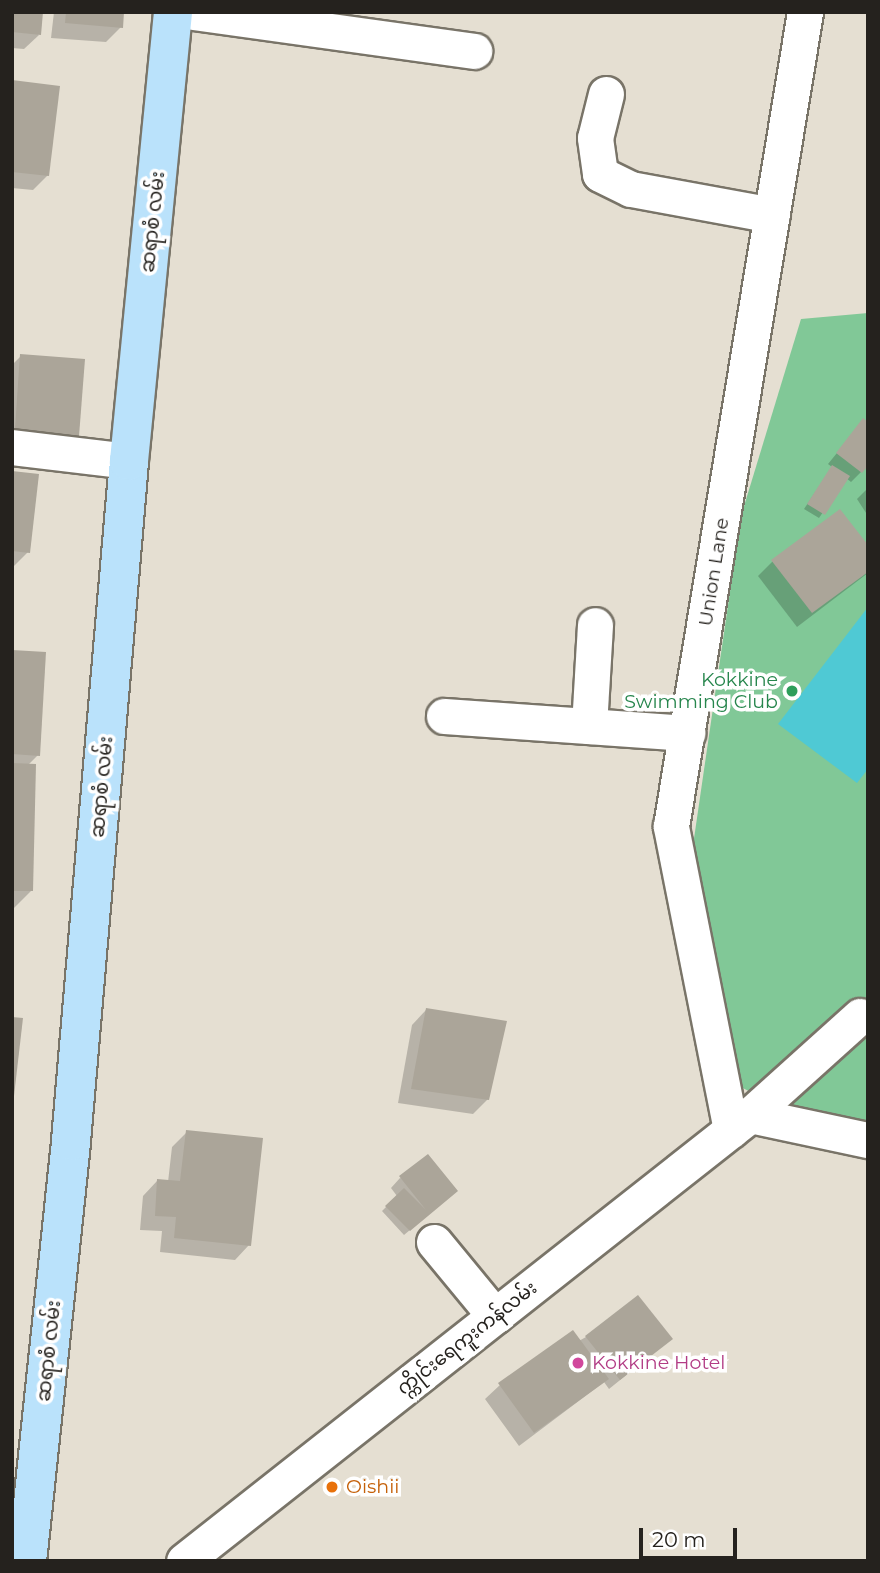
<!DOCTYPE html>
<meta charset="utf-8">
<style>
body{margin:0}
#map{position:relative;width:880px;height:1573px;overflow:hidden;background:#e5dfd2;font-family:Montserrat,"Noto Sans Myanmar",sans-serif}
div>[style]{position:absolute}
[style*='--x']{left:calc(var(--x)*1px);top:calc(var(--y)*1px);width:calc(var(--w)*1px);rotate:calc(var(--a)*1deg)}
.green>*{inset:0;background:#81c897}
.water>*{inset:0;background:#4fc9d4}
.shadow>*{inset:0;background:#0003}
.building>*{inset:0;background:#aba599}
.roads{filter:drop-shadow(2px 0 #797468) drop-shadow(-2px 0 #797468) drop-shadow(0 2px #797468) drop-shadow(0 -2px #797468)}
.minor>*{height:35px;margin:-17.5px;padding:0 17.5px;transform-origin:17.5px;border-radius:17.5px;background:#fff}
.major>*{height:38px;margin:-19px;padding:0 19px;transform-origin:19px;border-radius:19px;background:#bae2fb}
.dots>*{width:19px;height:19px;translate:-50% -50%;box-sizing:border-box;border:4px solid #fff;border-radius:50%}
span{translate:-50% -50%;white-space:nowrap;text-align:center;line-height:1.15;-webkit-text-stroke:7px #fff;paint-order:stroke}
.street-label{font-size:19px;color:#25221e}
.leisure-label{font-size:19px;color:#27864d}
.right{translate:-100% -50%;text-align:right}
.hotel-label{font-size:19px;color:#b23c85}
.left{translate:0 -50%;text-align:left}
.food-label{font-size:19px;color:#c56008}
.frame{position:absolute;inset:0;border:14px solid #25221e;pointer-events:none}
.scale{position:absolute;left:639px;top:1528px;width:98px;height:32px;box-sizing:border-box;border:4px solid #25221e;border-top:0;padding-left:9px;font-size:21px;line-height:24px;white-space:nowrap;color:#25221e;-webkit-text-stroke:5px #fff;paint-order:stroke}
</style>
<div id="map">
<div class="green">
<div style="clip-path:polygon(868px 313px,868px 1123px,766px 1100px,737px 1085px,690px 866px,741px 516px,801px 319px)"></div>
</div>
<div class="water">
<div style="clip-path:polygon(868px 607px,868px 769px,857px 783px,778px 724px)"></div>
</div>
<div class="shadow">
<div style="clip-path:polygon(12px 12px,39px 35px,24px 49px,12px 48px)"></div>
<div style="clip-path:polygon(54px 12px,123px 12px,121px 27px,106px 42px,51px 38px)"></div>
<div style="clip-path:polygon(12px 82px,48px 175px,33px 190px,12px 188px)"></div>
<div style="clip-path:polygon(21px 356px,83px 360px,12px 459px,12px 365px)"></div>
<div style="clip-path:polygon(863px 421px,861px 472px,851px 482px,846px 478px,819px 518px,804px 509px,832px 467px,828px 464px)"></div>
<div style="clip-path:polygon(12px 473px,28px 552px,13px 567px,12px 567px)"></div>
<div style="clip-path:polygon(867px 489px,868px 489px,868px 516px,857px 499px)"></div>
<div style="clip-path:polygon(868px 548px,868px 573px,797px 627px,758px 576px,773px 561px)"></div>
<div style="clip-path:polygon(12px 652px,38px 755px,28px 765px,31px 891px,12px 910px)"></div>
<div style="clip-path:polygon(426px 1010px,488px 1099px,473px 1114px,398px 1103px,412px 1025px)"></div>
<div style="clip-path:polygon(187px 1132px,249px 1245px,235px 1260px,160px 1252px,162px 1231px,140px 1230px,143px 1196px,157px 1181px,168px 1182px,172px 1147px)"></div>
<div style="clip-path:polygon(400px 1178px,456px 1191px,404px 1235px,382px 1211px,397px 1196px,391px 1188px)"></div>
<div style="clip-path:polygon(586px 1337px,671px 1339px,609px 1389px,604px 1382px,519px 1446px,485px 1399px,500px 1385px)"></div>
</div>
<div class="building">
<div style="clip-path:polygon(12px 12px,43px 12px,41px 35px,12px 32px)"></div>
<div style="clip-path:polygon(66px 12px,124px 12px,123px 28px,65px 23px)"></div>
<div style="clip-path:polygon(12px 80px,60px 86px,49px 176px,12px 172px)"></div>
<div style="clip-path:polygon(20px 354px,85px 359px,78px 449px,14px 444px)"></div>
<div style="clip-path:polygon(863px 418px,868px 422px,868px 466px,862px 473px,836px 453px)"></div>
<div style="clip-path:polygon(832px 465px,850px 476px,825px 515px,807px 504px)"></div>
<div style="clip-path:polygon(12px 471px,39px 474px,30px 553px,12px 551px)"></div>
<div style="clip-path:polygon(840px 509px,868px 545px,868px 572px,812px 613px,771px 560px)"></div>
<div style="clip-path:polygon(12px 650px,46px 652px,40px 756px,12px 754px)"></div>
<div style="clip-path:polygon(12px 763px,36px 764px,33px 891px,12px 891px)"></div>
<div style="clip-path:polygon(426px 1008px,507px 1021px,489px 1100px,411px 1089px)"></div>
<div style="clip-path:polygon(12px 1017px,23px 1018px,14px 1096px,12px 1095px)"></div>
<div style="clip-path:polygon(186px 1130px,263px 1138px,251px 1246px,174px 1238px,176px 1217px,155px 1216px,157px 1179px,180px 1181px)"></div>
<div style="clip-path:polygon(428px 1154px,458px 1191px,410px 1231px,385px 1206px,404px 1188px,426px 1210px,399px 1176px)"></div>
<div style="clip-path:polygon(638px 1295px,673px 1339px,620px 1380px,585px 1336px)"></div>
<div style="clip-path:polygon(573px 1330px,609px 1379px,534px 1433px,498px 1383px)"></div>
</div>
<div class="roads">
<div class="minor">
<div style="--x:194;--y:12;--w:283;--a:7.9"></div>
<div style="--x:606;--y:94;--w:45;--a:104"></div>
<div style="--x:595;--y:138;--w:36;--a:82"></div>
<div style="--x:600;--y:174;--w:34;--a:26"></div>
<div style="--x:631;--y:189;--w:143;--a:10.4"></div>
<div style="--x:12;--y:447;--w:118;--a:6.8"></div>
<div style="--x:444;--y:716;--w:244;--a:4"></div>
<div style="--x:589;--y:726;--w:101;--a:-86.6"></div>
<div style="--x:750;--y:1115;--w:121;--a:12"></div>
<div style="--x:731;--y:1130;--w:310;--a:-101.2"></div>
<div style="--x:671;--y:826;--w:825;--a:-80.65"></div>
<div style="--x:434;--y:1242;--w:96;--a:50.5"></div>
<div style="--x:184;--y:1561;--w:721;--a:-38.24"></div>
<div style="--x:750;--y:1115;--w:148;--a:-42"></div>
</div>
<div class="major">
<div style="--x:27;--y:1561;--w:422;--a:-84"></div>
<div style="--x:71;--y:1141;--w:682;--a:-85.12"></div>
<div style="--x:129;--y:461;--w:451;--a:-84.4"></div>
</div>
</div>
<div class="dots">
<div style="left:792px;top:691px;background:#2e9e5b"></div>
<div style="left:578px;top:1363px;background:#d1479c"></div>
<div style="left:332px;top:1487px;background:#e8710a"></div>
</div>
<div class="street-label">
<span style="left:153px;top:222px;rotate:-84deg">ဆရာစံ လမ်း</span>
<span style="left:714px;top:572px;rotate:-81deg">Union Lane</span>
<span style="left:102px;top:787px;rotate:-85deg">ဆရာစံ လမ်း</span>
<span style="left:467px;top:1338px;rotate:-38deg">က္ကိုင်းရေကူးကန်လမ်း</span>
<span style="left:49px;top:1351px;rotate:-84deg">ဆရာစံ လမ်း</span>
</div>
<div class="leisure-label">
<span class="right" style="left:778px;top:691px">Kokkine<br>Swimming Club</span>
</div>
<div class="hotel-label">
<span class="left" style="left:592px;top:1363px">Kokkine Hotel</span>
</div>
<div class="food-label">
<span class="left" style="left:346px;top:1487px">Oishii</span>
</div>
<div class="frame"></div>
<div class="scale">20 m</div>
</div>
